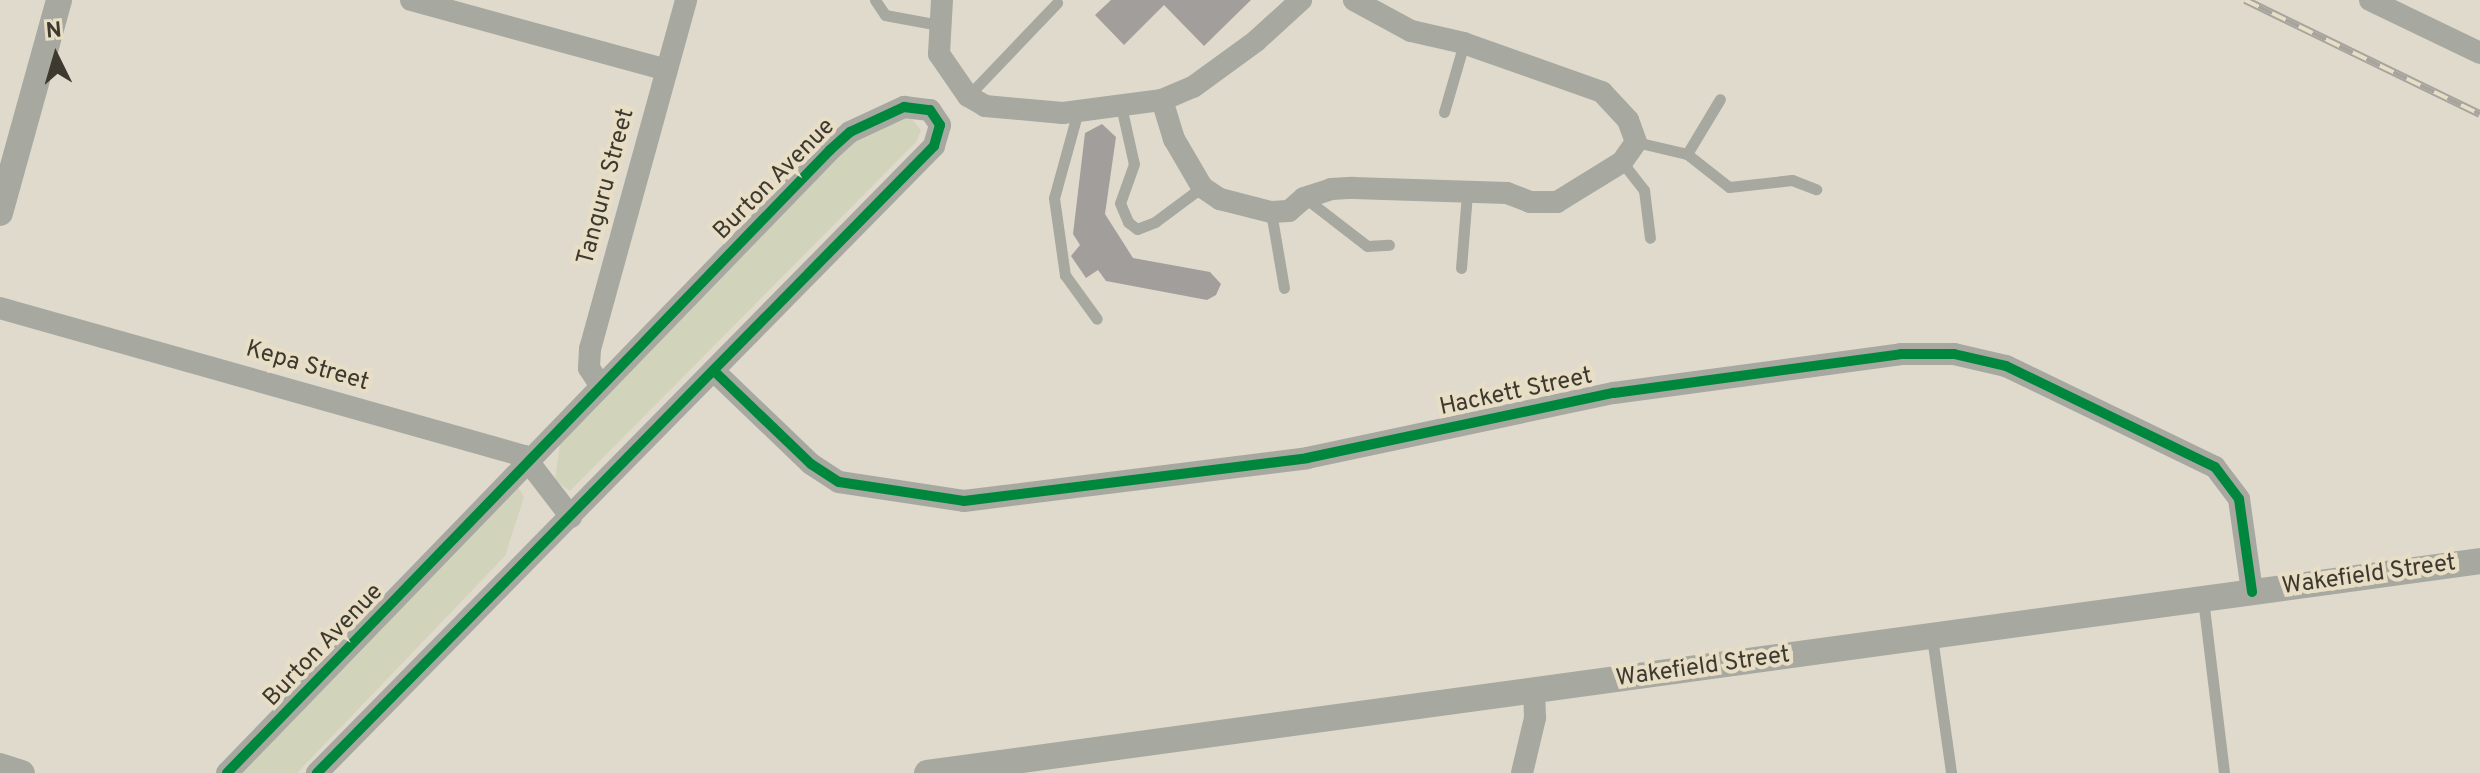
<!DOCTYPE html>
<style>
body{margin:0}
#map{position:relative;width:2480px;height:773px;overflow:hidden;background:#e0dacd;font-family:Overpass,sans-serif}
div>[style]{position:absolute}
[style*='--x']{left:calc(var(--x)*1px);top:calc(var(--y)*1px);width:calc(var(--w)*1px);rotate:calc(var(--a)*1deg)}
.green>*{inset:0;background:#d2d3bb}
.building>*{inset:0;background:#a29e9c}
.service>*{height:11px;margin:-5.5px;padding:0 5.5px;transform-origin:5.5px;border-radius:5.5px;background:#a7a8a0}
.minor>*{height:22px;margin:-11px;padding:0 11px;transform-origin:11px;border-radius:11px;background:#a7a8a0}
.tertiary>*{height:26px;margin:-13px;padding:0 13px;transform-origin:13px;border-radius:13px;background:#a7a8a0}
.rail>*{height:8px;margin-top:-4px;transform-origin:0;background:repeating-linear-gradient(90deg,#e8ddc5 0 15px,#a6a49c 0 30px);box-sizing:border-box;border-block:2px solid #a6a49c}
.cycleway>*{height:10px;margin:-5px;padding:0 5px;transform-origin:5px;border-radius:5px;background:#00873e}
span{translate:-50% -50%;white-space:nowrap;text-align:center;line-height:1.15;-webkit-text-stroke:8px #e8ddc5;paint-order:stroke}
.street-label{font-size:24px;color:#3d392f}
.north{position:absolute;left:16px;top:16px;width:80px;height:80px;-webkit-text-stroke:6px #e8ddc5;paint-order:stroke;rotate:355deg;font-size:22px;font-weight:700;line-height:32px;text-align:center;color:#3d392f}
.north::after{content:'';display:block;margin:auto;width:28px;height:36px;background:#3d392f;clip-path:polygon(50% 0,100% 100%,50% 72%,0 100%)}
</style>
<div id="map">
<div class="green">
<div style="clip-path:polygon(910px 117px,921px 130px,916px 142px,570px 491px,555px 480px,562px 428px,827px 151px)"></div>
<div style="clip-path:polygon(518px 487px,524px 497px,505px 556px,297px 773px,223px 773px)"></div>
</div>
<div class="building">
<div style="clip-path:polygon(1111px 0,1251px 0,1204px 46px,1164px 5px,1124px 45px,1095px 15px)"></div>
<div style="clip-path:polygon(1102px 124px,1116px 137px,1105px 214px,1133px 258px,1210px 272px,1221px 284px,1216px 295px,1207px 300px,1106px 281px,1098px 270px,1086px 278px,1071px 256px,1080px 245px,1073px 234px,1085px 133px)"></div>
</div>
<div class="service">
<div style="--x:875;--y:0;--w:18;--a:56"></div>
<div style="--x:885;--y:15;--w:55;--a:10.5"></div>
<div style="--x:968;--y:96;--w:129;--a:-46.3"></div>
<div style="--x:1121;--y:106;--w:59;--a:77.4"></div>
<div style="--x:1134;--y:164;--w:41;--a:109.7"></div>
<div style="--x:1120;--y:203;--w:21;--a:67"></div>
<div style="--x:1128;--y:222;--w:11;--a:38"></div>
<div style="--x:1137;--y:229;--w:19;--a:-21"></div>
<div style="--x:1155;--y:222;--w:59;--a:-36.7"></div>
<div style="--x:1078;--y:111;--w:90;--a:105.4"></div>
<div style="--x:1054;--y:198;--w:78;--a:81.9"></div>
<div style="--x:1065;--y:275;--w:54;--a:54"></div>
<div style="--x:1444;--y:112;--w:72;--a:-73.8"></div>
<div style="--x:1636;--y:142;--w:52;--a:13.2"></div>
<div style="--x:1687;--y:154;--w:53;--a:38.2"></div>
<div style="--x:1729;--y:187;--w:63;--a:-6.3"></div>
<div style="--x:1792;--y:180;--w:26;--a:21"></div>
<div style="--x:1687;--y:154;--w:64;--a:-59"></div>
<div style="--x:1622;--y:162;--w:36;--a:52"></div>
<div style="--x:1644;--y:190;--w:48;--a:82.9"></div>
<div style="--x:1305;--y:198;--w:78;--a:37.7"></div>
<div style="--x:1367;--y:246;--w:22;--a:-3"></div>
<div style="--x:1271;--y:212;--w:77;--a:80.3"></div>
<div style="--x:1461;--y:268;--w:75;--a:-85.4"></div>
<div style="--x:2203;--y:599;--w:175;--a:83.1"></div>
<div style="--x:1932;--y:637;--w:137;--a:82"></div>
</div>
<div class="minor">
<div style="--x:411;--y:0;--w:265;--a:15.3"></div>
<div style="--x:942;--y:0;--w:54;--a:93.2"></div>
<div style="--x:939;--y:54;--w:51;--a:55.4"></div>
<div style="--x:968;--y:96;--w:20;--a:30"></div>
<div style="--x:985;--y:106;--w:78;--a:5.1"></div>
<div style="--x:1063;--y:113;--w:100;--a:-7.5"></div>
<div style="--x:1162;--y:100;--w:34;--a:-23"></div>
<div style="--x:1193;--y:87;--w:78;--a:-36.1"></div>
<div style="--x:1256;--y:41;--w:61;--a:-42.3"></div>
<div style="--x:2370;--y:0;--w:122;--a:25.7"></div>
<div style="--x:1162;--y:100;--w:41;--a:72.9"></div>
<div style="--x:1174;--y:139;--w:56;--a:59.7"></div>
<div style="--x:1202;--y:187;--w:22;--a:34"></div>
<div style="--x:1220;--y:199;--w:53;--a:14.3"></div>
<div style="--x:1271;--y:212;--w:18;--a:-3"></div>
<div style="--x:1289;--y:211;--w:20;--a:-41"></div>
<div style="--x:1304;--y:198;--w:28;--a:-18"></div>
<div style="--x:1331;--y:189;--w:22;--a:-3"></div>
<div style="--x:1353;--y:188;--w:154;--a:1.9"></div>
<div style="--x:1507;--y:193;--w:25;--a:21"></div>
<div style="--x:1530;--y:202;--w:27;--a:0"></div>
<div style="--x:1557;--y:202;--w:76;--a:-31.6"></div>
<div style="--x:1622;--y:162;--w:24;--a:-55"></div>
<div style="--x:1636;--y:142;--w:23;--a:-110"></div>
<div style="--x:1628;--y:120;--w:38;--a:-133"></div>
<div style="--x:1602;--y:92;--w:146;--a:-160.5"></div>
<div style="--x:1464;--y:43;--w:54;--a:-167.2"></div>
<div style="--x:1411;--y:31;--w:65;--a:-151.5"></div>
<div style="--x:0;--y:308;--w:544;--a:15.77"></div>
<div style="--x:524;--y:456;--w:77;--a:52.4"></div>
<div style="--x:714;--y:371;--w:134;--a:43.8"></div>
<div style="--x:811;--y:464;--w:33;--a:33"></div>
<div style="--x:839;--y:482;--w:126;--a:8.6"></div>
<div style="--x:964;--y:501;--w:346;--a:-7.1"></div>
<div style="--x:1307;--y:458;--w:314;--a:-12"></div>
<div style="--x:1614;--y:393;--w:290;--a:-7.7"></div>
<div style="--x:1901;--y:354;--w:53;--a:0"></div>
<div style="--x:1954;--y:354;--w:53;--a:13"></div>
<div style="--x:2006;--y:366;--w:232;--a:25.8"></div>
<div style="--x:2215;--y:467;--w:40;--a:53"></div>
<div style="--x:2239;--y:499;--w:94;--a:82"></div>
<div style="--x:600;--y:385;--w:20;--a:-123"></div>
<div style="--x:589;--y:368;--w:19;--a:-87"></div>
<div style="--x:590;--y:349;--w:362;--a:-74.6"></div>
<div style="--x:227;--y:773;--w:867;--a:-45.93"></div>
<div style="--x:830;--y:150;--w:27;--a:-42"></div>
<div style="--x:850;--y:132;--w:60;--a:-24.8"></div>
<div style="--x:904;--y:107;--w:26;--a:7"></div>
<div style="--x:930;--y:110;--w:18;--a:56"></div>
<div style="--x:940;--y:125;--w:22;--a:106"></div>
<div style="--x:934;--y:146;--w:880;--a:134.54"></div>
<div style="--x:1522;--y:773;--w:57;--a:-76.7"></div>
<div style="--x:1535;--y:718;--w:27;--a:-92"></div>
</div>
<div class="tertiary">
<div style="--x:0;--y:213;--w:221;--a:-74.5"></div>
<div style="--x:0;--y:766;--w:23;--a:18"></div>
<div style="--x:927;--y:773;--w:1567;--a:-7.77"></div>
</div>
<div class="rail">
<div style="--x:2245;--y:0;--w:261;--a:25.9"></div>
</div>
<div class="cycleway">
<div style="--x:714;--y:371;--w:134;--a:43.8"></div>
<div style="--x:811;--y:464;--w:33;--a:33"></div>
<div style="--x:839;--y:482;--w:126;--a:8.6"></div>
<div style="--x:964;--y:501;--w:346;--a:-7.1"></div>
<div style="--x:1307;--y:458;--w:314;--a:-12"></div>
<div style="--x:1614;--y:393;--w:290;--a:-7.7"></div>
<div style="--x:1901;--y:354;--w:53;--a:0"></div>
<div style="--x:1954;--y:354;--w:53;--a:13"></div>
<div style="--x:2006;--y:366;--w:232;--a:25.8"></div>
<div style="--x:2215;--y:467;--w:40;--a:53"></div>
<div style="--x:2239;--y:499;--w:94;--a:82"></div>
<div style="--x:227;--y:773;--w:867;--a:-45.93"></div>
<div style="--x:830;--y:150;--w:27;--a:-42"></div>
<div style="--x:850;--y:132;--w:60;--a:-24.8"></div>
<div style="--x:904;--y:107;--w:26;--a:7"></div>
<div style="--x:930;--y:110;--w:18;--a:56"></div>
<div style="--x:940;--y:125;--w:22;--a:106"></div>
<div style="--x:934;--y:146;--w:880;--a:134.54"></div>
</div>
<div class="street-label">
<span style="left:775px;top:180px;rotate:-45deg">Burton Avenue</span>
<span style="left:607px;top:187px;rotate:-75deg">Tanguru Street</span>
<span style="left:307px;top:367px;rotate:16deg">Kepa Street</span>
<span style="left:1516px;top:393px;rotate:-12deg">Hackett Street</span>
<span style="left:2369px;top:576px;rotate:-8deg">Wakefield Street</span>
<span style="left:324px;top:646px;rotate:-46deg">Burton Avenue</span>
<span style="left:1703px;top:668px;rotate:-8deg">Wakefield Street</span>
</div>
<div class="north">N</div>
</div>
